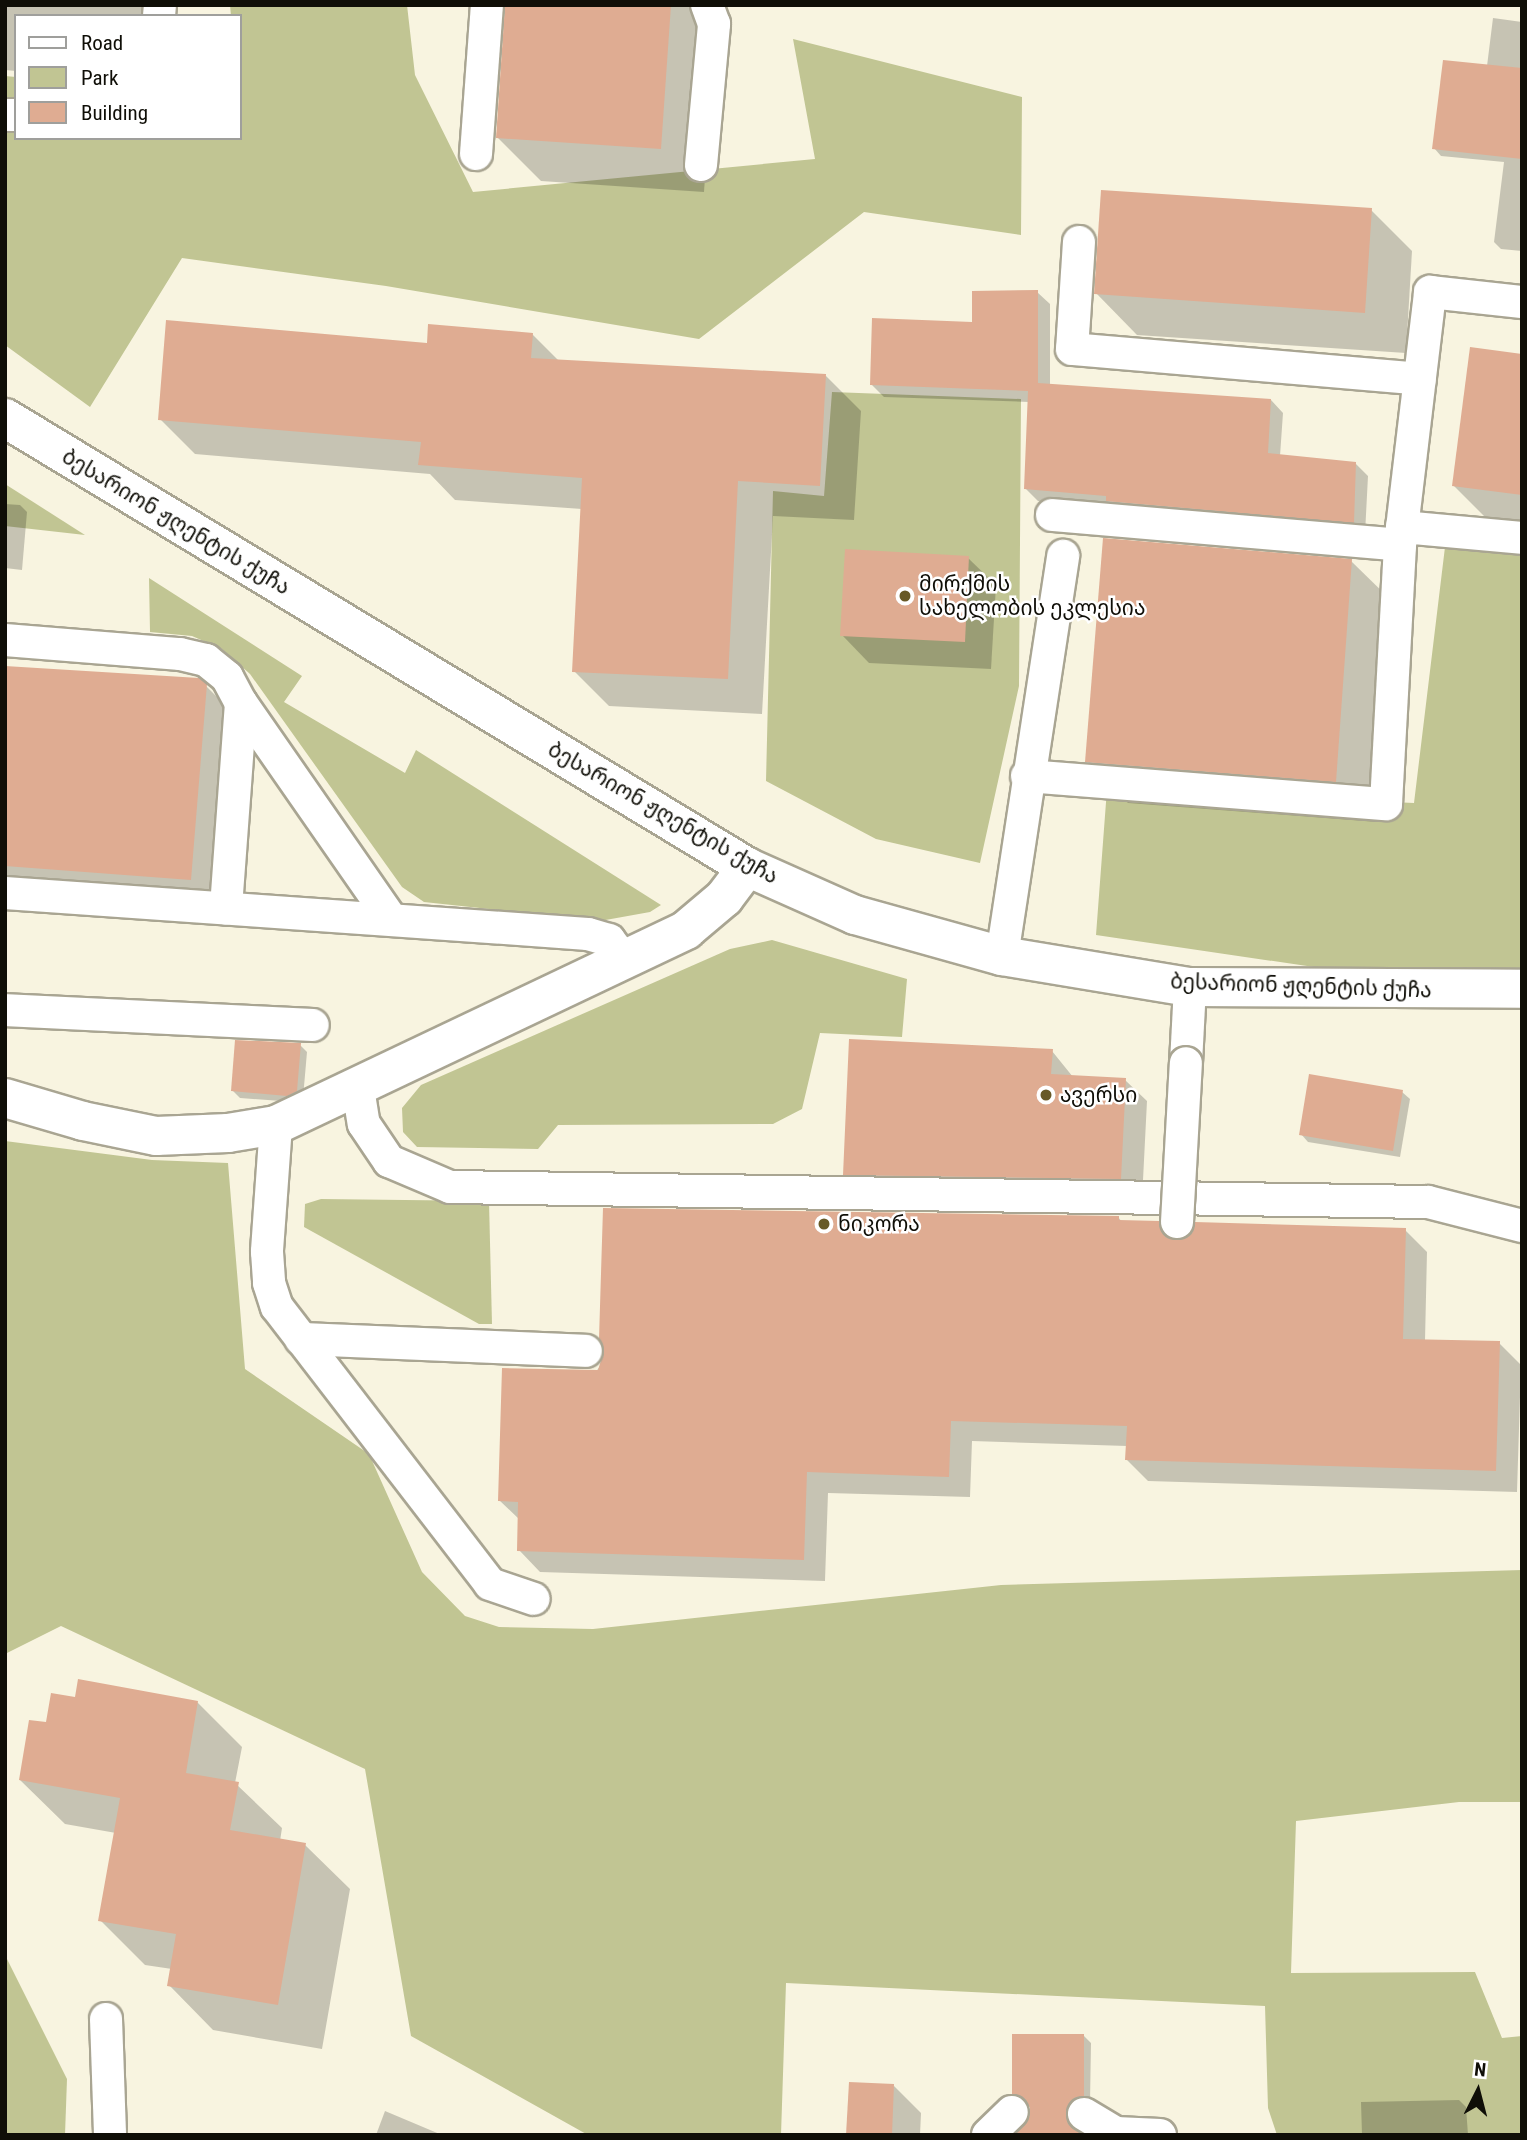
<!DOCTYPE html>
<meta charset="utf-8">
<style>
body{margin:0}
#map{position:relative;width:1527px;height:2140px;overflow:hidden;background:#f8f4e0;font-family:"Roboto Condensed","Noto Sans Georgian",sans-serif}
div>[style]{position:absolute}
[style*='--x']{left:calc(var(--x)*1px);top:calc(var(--y)*1px);width:calc(var(--w)*1px);rotate:calc(var(--a)*1deg)}
.green>*{inset:0;background:#c1c593}
.shadow>*{inset:0;background:#0003}
.building>*{inset:0;background:#dfac92}
.roads{filter:drop-shadow(2px 0 #a9a592) drop-shadow(-2px 0 #a9a592) drop-shadow(0 2px #a9a592) drop-shadow(0 -2px #a9a592)}
.service>*{height:32px;margin:-16px;padding:0 16px;transform-origin:16px;border-radius:16px;background:#fff}
.minor>*{height:38px;margin:-19px;padding:0 19px;transform-origin:19px;border-radius:19px;background:#fff}
.secondary>*{height:38px;margin:-19px;padding:0 19px;transform-origin:19px;border-radius:19px;background:#fff}
.bridges{filter:drop-shadow(2px 0 #a9a592) drop-shadow(-2px 0 #a9a592) drop-shadow(0 2px #a9a592) drop-shadow(0 -2px #a9a592)}
.service-bridge>*{height:32px;margin:-16px;padding:0 16px;transform-origin:16px;border-radius:16px;background:#fff}
.dots>*{width:19px;height:19px;translate:-50% -50%;box-sizing:border-box;border:4px solid #fff;border-radius:50%}
span{translate:-50% -50%;white-space:nowrap;text-align:center;line-height:1.15;-webkit-text-stroke:5px #fff;paint-order:stroke}
.street-label{font-size:21px;color:#0f0e07}
.poi-label{font-size:21px;color:#0f0e07}
.left{translate:0 -50%;text-align:left}
.frame{position:absolute;inset:0;border:7px solid #0f0e07;pointer-events:none}
.legend{position:absolute;left:14px;top:14px;width:228px;height:126px;box-sizing:border-box;background:#fff;border:2px solid #9f9f9c;margin:0;padding:9px 12px;list-style:none;font-size:21px;color:#0f0e07}
.legend li{display:flex;align-items:center;gap:14px;height:35px}
.legend b{width:35px;border:2px solid #9f9f9c}
.north{position:absolute;left:1443px;top:2056px;width:70px;height:70px;-webkit-text-stroke:5px #fff;paint-order:stroke;rotate:6deg;font-size:19px;font-weight:700;line-height:28px;text-align:center;color:#0f0e07}
.north::after{content:'';display:block;margin:auto;width:24px;height:32px;background:#0f0e07;clip-path:polygon(50% 0,100% 100%,50% 72%,0 100%)}
</style>
<div id="map">
<div class="green">
<div style="clip-path:polygon(230px 5px,407px 5px,415px 75px,473px 192px,815px 159px,793px 39px,1022px 97px,1021px 235px,864px 212px,699px 339px,386px 286px,182px 258px,90px 407px,5px 345px,5px 76px,16px 77px,16px 138px,240px 138px,240px 16px,231px 16px)"></div>
<div style="clip-path:polygon(832px 392px,1021px 399px,1019px 686px,980px 863px,876px 839px,766px 781px,773px 491px,824px 496px)"></div>
<div style="clip-path:polygon(5px 484px,85px 535px,5px 526px)"></div>
<div style="clip-path:polygon(1445px 547px,1522px 553px,1522px 969px,1395px 979px,1096px 935px,1107px 789px,1414px 803px)"></div>
<div style="clip-path:polygon(149px 578px,302px 676px,284px 702px,405px 773px,416px 750px,661px 905px,650px 912px,600px 921px,424px 902px,402px 887px,250px 674px,222px 649px,192px 636px,150px 632px)"></div>
<div style="clip-path:polygon(772px 940px,907px 979px,902px 1037px,820px 1033px,802px 1109px,773px 1124px,558px 1125px,538px 1149px,417px 1147px,403px 1132px,402px 1108px,421px 1085px,730px 949px)"></div>
<div style="clip-path:polygon(5px 1141px,152px 1160px,228px 1163px,245px 1369px,369px 1454px,422px 1572px,465px 1616px,499px 1627px,593px 1629px,1001px 1585px,1522px 1570px,1522px 1802px,1459px 1802px,1296px 1821px,1291px 1973px,1475px 1972px,1502px 2038px,1522px 2036px,1522px 2135px,1277px 2135px,1268px 2108px,1265px 2006px,786px 1983px,781px 2135px,588px 2135px,411px 2036px,365px 1769px,61px 1626px,5px 1654px)"></div>
<div style="clip-path:polygon(321px 1199px,489px 1201px,492px 1324px,479px 1324px,304px 1227px,305px 1204px)"></div>
<div style="clip-path:polygon(5px 1955px,67px 2079px,65px 2135px,5px 2135px)"></div>
</div>
<div class="shadow">
<div style="clip-path:polygon(5px 5px,143px 5px,143px 16px,16px 16px,16px 71px,5px 70px)"></div>
<div style="clip-path:polygon(507px 5px,705px 5px,716px 16px,704px 192px,541px 181px,497px 137px)"></div>
<div style="clip-path:polygon(1493px 18px,1522px 22px,1522px 251px,1501px 249px,1494px 242px,1504px 162px,1441px 156px,1434px 148px,1487px 66px)"></div>
<div style="clip-path:polygon(1371px 210px,1412px 251px,1406px 353px,1137px 335px,1096px 293px)"></div>
<div style="clip-path:polygon(1037px 292px,1050px 304px,1050px 386px,1271px 400px,1283px 413px,1280px 456px,1355px 463px,1368px 476px,1365px 534px,1038px 501px,1026px 489px,1029px 402px,884px 397px,872px 385px)"></div>
<div style="clip-path:polygon(532px 334px,559px 361px,826px 376px,861px 411px,854px 520px,773px 516px,762px 714px,609px 706px,574px 671px,582px 509px,455px 500px,430px 474px,195px 454px,160px 419px,429px 345px)"></div>
<div style="clip-path:polygon(1522px 356px,1522px 531px,1495px 527px,1453px 485px)"></div>
<div style="clip-path:polygon(5px 504px,20px 505px,27px 512px,22px 570px,5px 568px)"></div>
<div style="clip-path:polygon(968px 558px,996px 585px,991px 669px,869px 663px,842px 635px)"></div>
<div style="clip-path:polygon(1351px 561px,1393px 602px,1377px 822px,1128px 803px,1087px 761px)"></div>
<div style="clip-path:polygon(5px 668px,206px 686px,247px 727px,232px 920px,5px 906px)"></div>
<div style="clip-path:polygon(300px 1045px,307px 1052px,303px 1098px,295px 1102px,240px 1098px,233px 1091px)"></div>
<div style="clip-path:polygon(1052px 1051px,1073px 1077px,1125px 1080px,1147px 1101px,1142px 1200px,866px 1195px,845px 1174px)"></div>
<div style="clip-path:polygon(1402px 1092px,1410px 1099px,1400px 1157px,1308px 1142px,1301px 1134px)"></div>
<div style="clip-path:polygon(605px 1210px,1118px 1217px,1122px 1222px,1158px 1223px,1177px 1242px,1405px 1230px,1427px 1252px,1425px 1341px,1499px 1343px,1521px 1365px,1517px 1492px,1148px 1481px,1127px 1460px,1127px 1446px,972px 1441px,970px 1497px,828px 1493px,825px 1581px,540px 1572px,519px 1550px,520px 1520px,499px 1500px,604px 1361px)"></div>
<div style="clip-path:polygon(76px 1699px,197px 1702px,242px 1747px,235px 1783px,282px 1828px,280px 1841px,305px 1845px,350px 1889px,322px 2049px,213px 2030px,169px 1985px,172px 1969px,145px 1965px,100px 1920px,116px 1833px,65px 1824px,20px 1780px,47px 1724px)"></div>
<div style="clip-path:polygon(1084px 2036px,1091px 2043px,1090px 2103px,1072px 2123px,1074px 2130px,1027px 2126px,1032px 2108px,1014px 2093px)"></div>
<div style="clip-path:polygon(894px 2086px,921px 2113px,920px 2135px,848px 2135px)"></div>
<div style="clip-path:polygon(1459px 2100px,1466px 2107px,1468px 2135px,1362px 2135px,1361px 2102px)"></div>
<div style="clip-path:polygon(385px 2111px,442px 2135px,376px 2135px)"></div>
</div>
<div class="building">
<div style="clip-path:polygon(505px 5px,671px 5px,661px 149px,496px 138px)"></div>
<div style="clip-path:polygon(1443px 60px,1522px 68px,1522px 159px,1432px 149px)"></div>
<div style="clip-path:polygon(1101px 190px,1372px 208px,1365px 313px,1094px 294px)"></div>
<div style="clip-path:polygon(1038px 290px,1038px 383px,1271px 399px,1268px 453px,1356px 462px,1354px 523px,1106px 501px,1106px 496px,1024px 489px,1028px 391px,870px 385px,872px 318px,972px 322px,972px 291px)"></div>
<div style="clip-path:polygon(166px 320px,427px 343px,428px 324px,533px 333px,531px 358px,826px 374px,820px 486px,738px 481px,728px 679px,572px 672px,582px 478px,418px 465px,421px 442px,158px 420px)"></div>
<div style="clip-path:polygon(1470px 347px,1522px 354px,1522px 495px,1452px 486px)"></div>
<div style="clip-path:polygon(1103px 538px,1352px 559px,1336px 782px,1085px 762px)"></div>
<div style="clip-path:polygon(845px 549px,969px 556px,965px 642px,840px 636px)"></div>
<div style="clip-path:polygon(5px 666px,199px 678px,207px 684px,191px 880px,5px 866px)"></div>
<div style="clip-path:polygon(849px 1039px,1053px 1049px,1051px 1074px,1126px 1078px,1121px 1179px,843px 1175px)"></div>
<div style="clip-path:polygon(235px 1040px,301px 1043px,297px 1091px,287px 1096px,231px 1091px)"></div>
<div style="clip-path:polygon(1309px 1074px,1403px 1090px,1393px 1151px,1299px 1135px)"></div>
<div style="clip-path:polygon(603px 1208px,1119px 1216px,1119px 1220px,1159px 1221px,1166px 1237px,1177px 1240px,1192px 1233px,1195px 1222px,1406px 1228px,1403px 1339px,1500px 1341px,1496px 1471px,1125px 1460px,1127px 1426px,951px 1421px,949px 1477px,807px 1472px,804px 1560px,517px 1551px,518px 1502px,498px 1501px,502px 1368px,598px 1370px,604px 1351px,599px 1339px)"></div>
<div style="clip-path:polygon(78px 1679px,198px 1701px,186px 1773px,239px 1782px,230px 1830px,306px 1843px,278px 2005px,167px 1986px,176px 1934px,98px 1921px,120px 1798px,19px 1780px,29px 1720px,46px 1722px,51px 1693px,75px 1697px)"></div>
<div style="clip-path:polygon(1012px 2034px,1084px 2034px,1084px 2096px,1074px 2098px,1066px 2113px,1068px 2124px,1083px 2135px,1015px 2135px,1029px 2118px,1030px 2108px,1025px 2099px,1012px 2094px)"></div>
<div style="clip-path:polygon(849px 2082px,894px 2084px,892px 2135px,846px 2135px)"></div>
</div>
<div class="roads">
<div class="service">
<div style="--x:159;--y:16;--w:11;--a:-85"></div>
<div style="--x:5;--y:115;--w:11;--a:0"></div>
<div style="--x:476;--y:154;--w:149;--a:-85.8"></div>
<div style="--x:701;--y:165;--w:142;--a:-84.7"></div>
<div style="--x:714;--y:24;--w:20;--a:-110"></div>
<div style="--x:1079;--y:242;--w:107;--a:93.7"></div>
<div style="--x:1072;--y:349;--w:349;--a:4.9"></div>
<div style="--x:1052;--y:515;--w:349;--a:4.9"></div>
<div style="--x:1400;--y:545;--w:255;--a:-83.2"></div>
<div style="--x:1430;--y:292;--w:93;--a:6.2"></div>
<div style="--x:1402;--y:527;--w:121;--a:5.2"></div>
<div style="--x:5;--y:640;--w:176;--a:4.6"></div>
<div style="--x:180;--y:654;--w:27;--a:13"></div>
<div style="--x:206;--y:660;--w:27;--a:39"></div>
<div style="--x:227;--y:677;--w:30;--a:62"></div>
<div style="--x:241;--y:703;--w:206;--a:94.2"></div>
<div style="--x:241;--y:703;--w:264;--a:55.2"></div>
<div style="--x:1027;--y:776;--w:360;--a:4.5"></div>
<div style="--x:1386;--y:804;--w:259;--a:-86.9"></div>
<div style="--x:5;--y:893;--w:584;--a:4.02"></div>
<div style="--x:588;--y:934;--w:22;--a:16"></div>
<div style="--x:609;--y:940;--w:25;--a:53"></div>
<div style="--x:1002;--y:956;--w:405;--a:-81.3"></div>
<div style="--x:5;--y:1010;--w:308;--a:2.8"></div>
<div style="--x:1186;--y:1063;--w:76;--a:-87"></div>
<div style="--x:358;--y:1088;--w:36;--a:81"></div>
<div style="--x:364;--y:1124;--w:45;--a:56"></div>
<div style="--x:389;--y:1161;--w:66;--a:23.1"></div>
<div style="--x:450;--y:1187;--w:978;--a:0.88"></div>
<div style="--x:1428;--y:1202;--w:97;--a:14.3"></div>
<div style="--x:276;--y:1125;--w:127;--a:94.1"></div>
<div style="--x:267;--y:1252;--w:31;--a:86"></div>
<div style="--x:269;--y:1283;--w:25;--a:72"></div>
<div style="--x:277;--y:1307;--w:349;--a:52.4"></div>
<div style="--x:490;--y:1584;--w:46;--a:18.8"></div>
<div style="--x:301;--y:1339;--w:285;--a:2.4"></div>
<div style="--x:106;--y:2019;--w:116;--a:88"></div>
<div style="--x:1084;--y:2114;--w:37;--a:31"></div>
<div style="--x:1116;--y:2133;--w:44;--a:2.6"></div>
<div style="--x:988;--y:2135;--w:33;--a:-44"></div>
</div>
<div class="minor">
<div style="--x:5;--y:1098;--w:81;--a:16.4"></div>
<div style="--x:83;--y:1121;--w:75;--a:11.6"></div>
<div style="--x:156;--y:1136;--w:72;--a:-2.4"></div>
<div style="--x:228;--y:1133;--w:49;--a:-9.5"></div>
<div style="--x:276;--y:1125;--w:454;--a:-25.4"></div>
<div style="--x:686;--y:930;--w:50;--a:-40.1"></div>
<div style="--x:724;--y:898;--w:39;--a:-53"></div>
</div>
<div class="secondary">
<div style="--x:5;--y:418;--w:867;--a:31.18"></div>
<div style="--x:747;--y:867;--w:118;--a:24"></div>
<div style="--x:855;--y:915;--w:153;--a:15.6"></div>
<div style="--x:1002;--y:956;--w:191;--a:9.4"></div>
<div style="--x:1190;--y:987;--w:332;--a:0.3"></div>
</div>
</div>
<div class="bridges">
<div class="service-bridge">
<div style="--x:1177;--y:1222;--w:159;--a:-86.8"></div>
</div>
</div>
<div class="dots">
<div style="left:905px;top:596px;background:#675926"></div>
<div style="left:1046px;top:1095px;background:#675926"></div>
<div style="left:824px;top:1224px;background:#675926"></div>
</div>
<div class="street-label">
<span style="left:176px;top:522px;rotate:31deg">ბესარიონ ჟღენტის ქუჩა</span>
<span style="left:663px;top:813px;rotate:30deg">ბესარიონ ჟღენტის ქუჩა</span>
<span style="left:1301px;top:986px;rotate:2deg">ბესარიონ ჟღენტის ქუჩა</span>
</div>
<div class="poi-label">
<span class="left" style="left:919px;top:596px">მირქმის<br>სახელობის ეკლესია</span>
<span class="left" style="left:1060px;top:1095px">ავერსი</span>
<span class="left" style="left:838px;top:1224px">ნიკორა</span>
</div>
<div class="frame"></div>
<ul class="legend">
<li><b style="height:9px;background:#fff"></b>Road</li>
<li><b style="height:19px;background:#c1c593"></b>Park</li>
<li><b style="height:19px;background:#dfac92"></b>Building</li>
</ul>
<div class="north">N</div>
</div>
